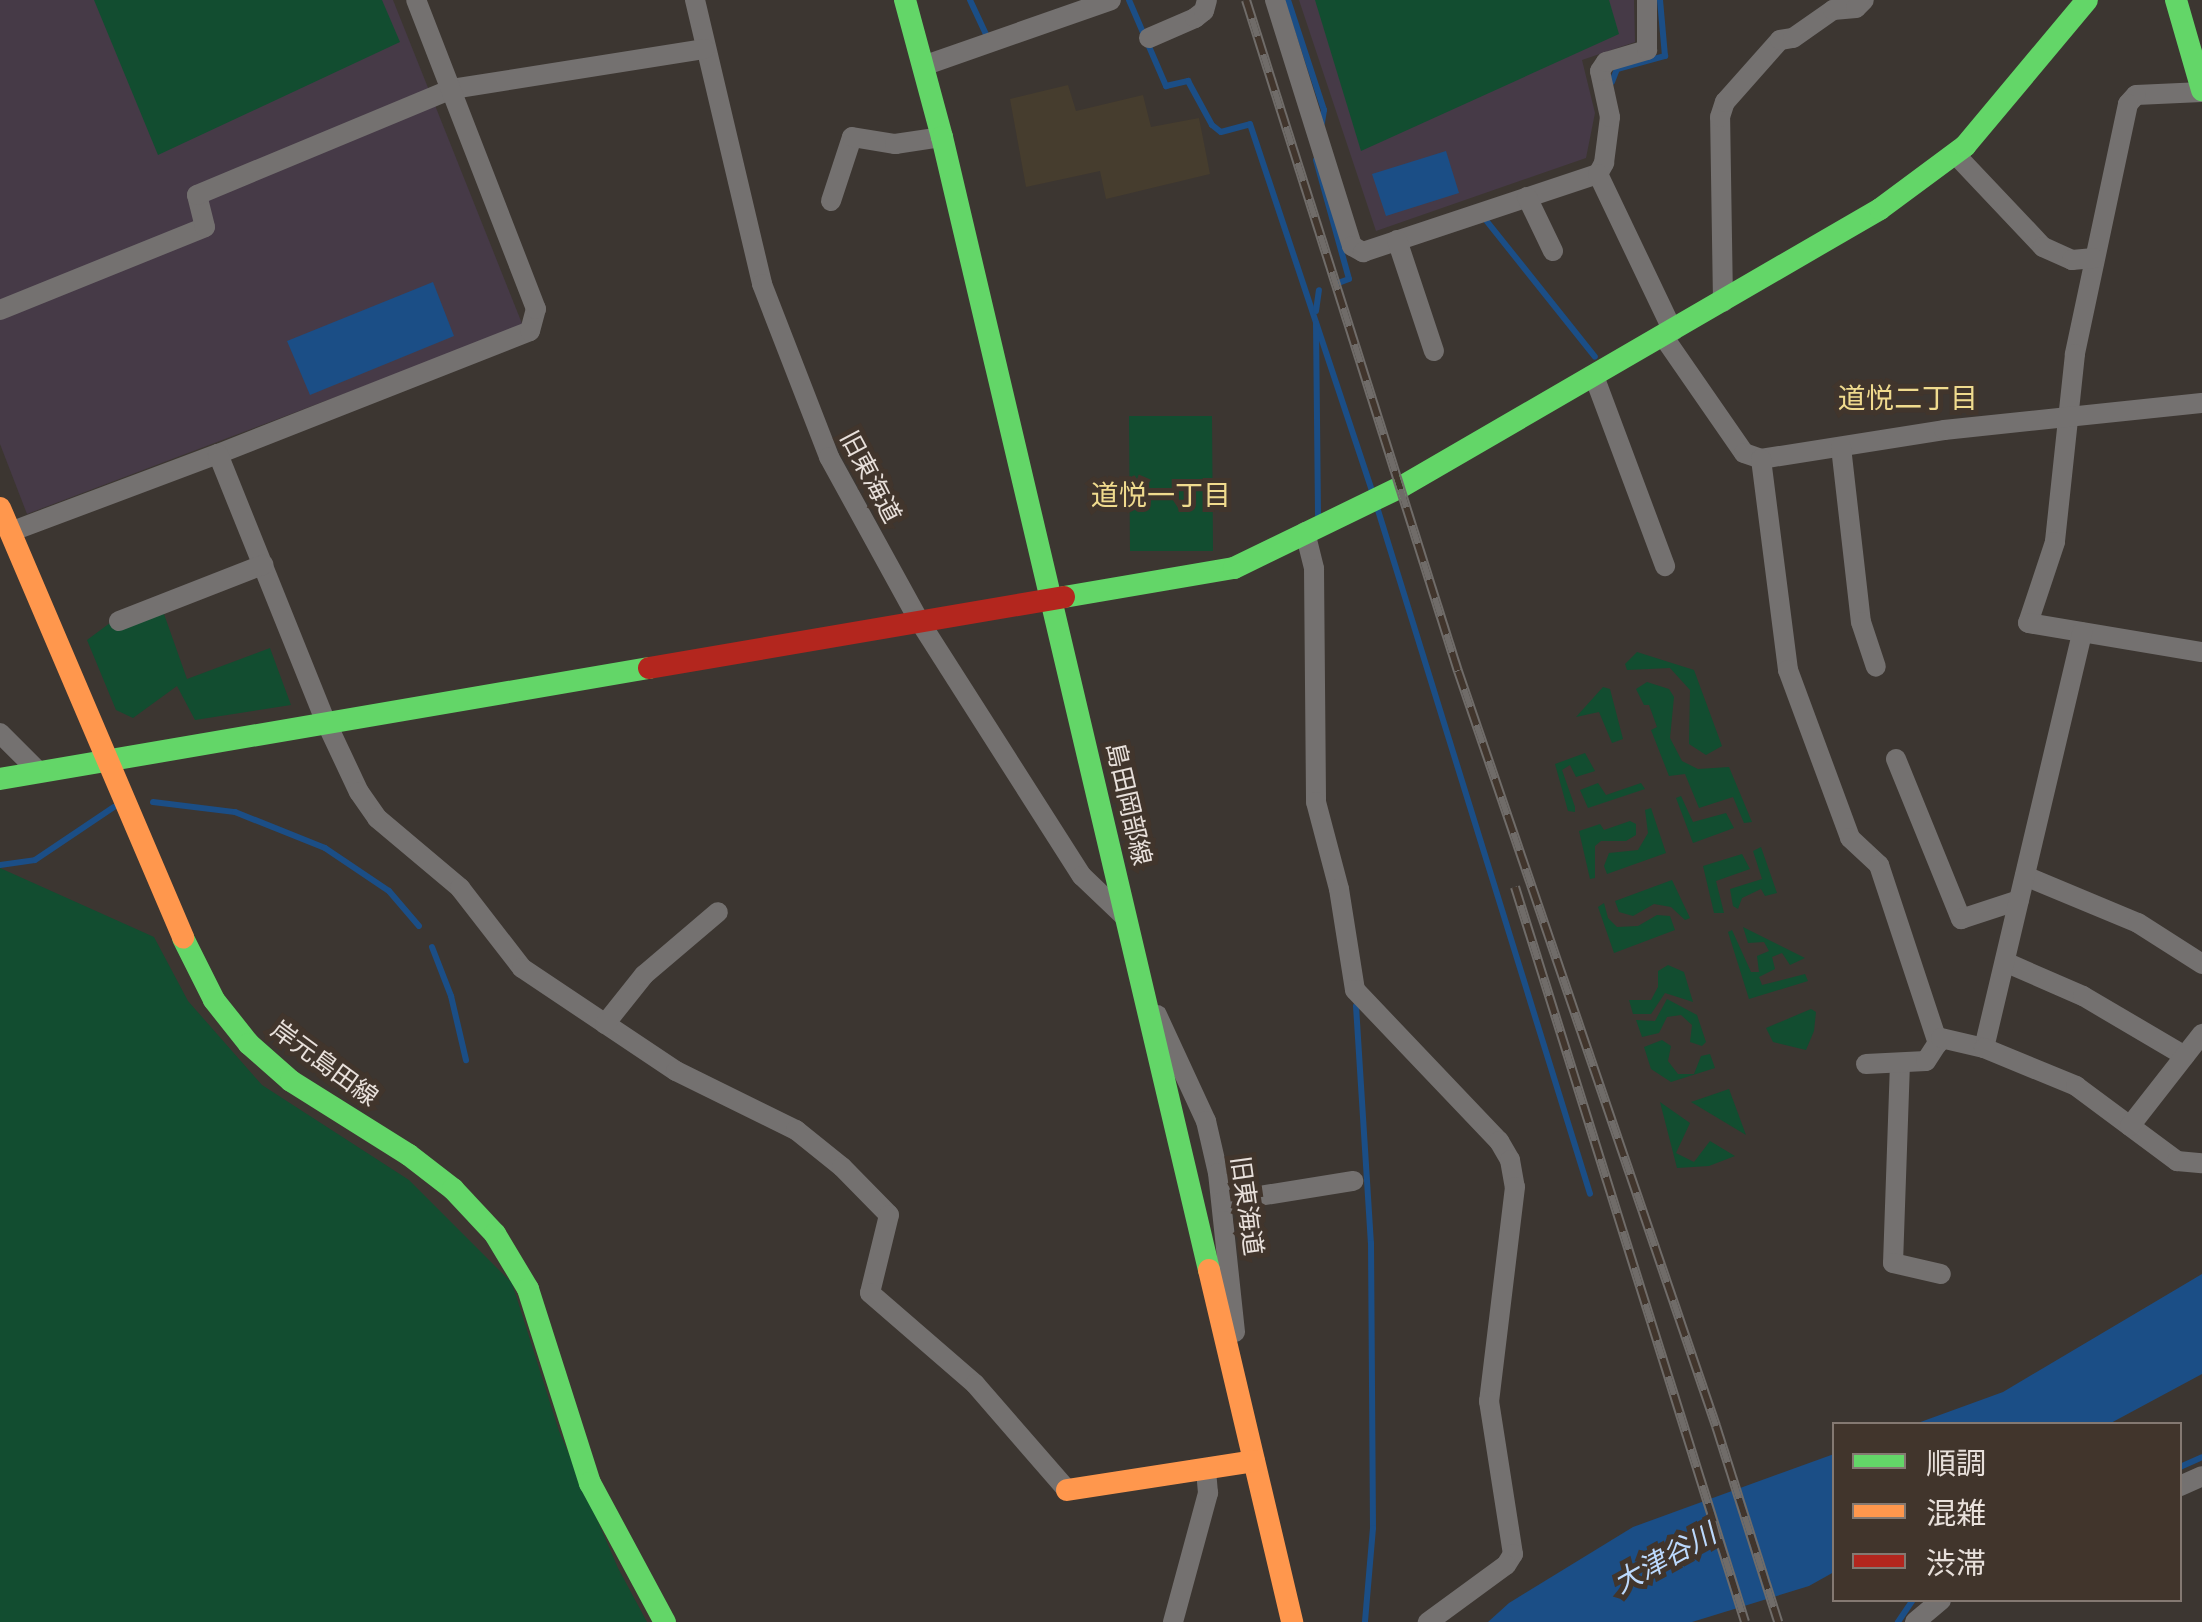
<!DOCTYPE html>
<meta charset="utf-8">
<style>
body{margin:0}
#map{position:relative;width:2202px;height:1622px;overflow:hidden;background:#3c3631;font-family:"Roboto Serif","Noto Sans JP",serif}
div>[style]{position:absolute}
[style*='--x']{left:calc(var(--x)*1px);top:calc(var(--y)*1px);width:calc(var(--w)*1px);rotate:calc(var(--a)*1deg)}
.commercial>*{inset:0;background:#463d2e}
.education>*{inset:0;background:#463a47}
.green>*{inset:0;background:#124d30}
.water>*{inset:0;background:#1b4e86}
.stream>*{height:6px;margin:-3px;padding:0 3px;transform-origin:3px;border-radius:3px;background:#1b4e86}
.street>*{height:20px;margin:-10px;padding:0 10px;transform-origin:10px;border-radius:10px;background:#747170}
.fast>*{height:22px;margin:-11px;padding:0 11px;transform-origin:11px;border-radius:11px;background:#63d668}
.slow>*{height:22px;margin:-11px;padding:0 11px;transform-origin:11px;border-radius:11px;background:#ff974d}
.jam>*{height:22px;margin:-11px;padding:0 11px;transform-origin:11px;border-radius:11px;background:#b3261e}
.rail>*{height:10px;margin-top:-5px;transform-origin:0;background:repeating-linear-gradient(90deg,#41352c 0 19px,#706c69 0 38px);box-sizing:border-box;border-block:2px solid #706c69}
span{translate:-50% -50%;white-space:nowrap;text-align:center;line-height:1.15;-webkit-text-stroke:10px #41352c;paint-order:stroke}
.street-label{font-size:25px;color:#e8e0db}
.neighbourhood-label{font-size:28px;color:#f0db8e}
.water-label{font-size:28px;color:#bcd9fd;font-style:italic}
.legend{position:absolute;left:1832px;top:1422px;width:350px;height:180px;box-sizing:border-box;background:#41352c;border:2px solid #847972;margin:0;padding:12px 18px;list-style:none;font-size:30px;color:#e8e0db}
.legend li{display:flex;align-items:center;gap:20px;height:50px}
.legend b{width:50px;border:2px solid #847972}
</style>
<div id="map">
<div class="commercial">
<div style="clip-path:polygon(1068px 85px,1076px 111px,1143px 95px,1151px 127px,1199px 118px,1210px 174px,1106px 199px,1100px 171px,1026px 187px,1010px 99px)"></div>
</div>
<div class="education">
<div style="clip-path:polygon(0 0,393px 0,523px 326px,27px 514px,0 444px)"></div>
<div style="clip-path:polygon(1299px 0,1634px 0,1635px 42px,1582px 60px,1595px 113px,1586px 158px,1376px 231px)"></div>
</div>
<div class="green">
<div style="clip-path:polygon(94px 0,382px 0,400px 42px,158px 155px)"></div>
<div style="clip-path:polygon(1315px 0,1609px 0,1619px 34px,1361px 151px)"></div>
<div style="clip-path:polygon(1129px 416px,1212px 416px,1213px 551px,1130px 551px)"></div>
<div style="clip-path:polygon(164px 614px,187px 679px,270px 648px,291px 705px,195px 720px,177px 686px,133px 718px,116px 710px,87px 640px,114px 620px)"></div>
<div style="clip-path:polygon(1637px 652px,1694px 670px,1722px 746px,1706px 755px,1689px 744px,1690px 690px,1670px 668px,1627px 670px,1625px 664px)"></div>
<div style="clip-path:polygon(1647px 682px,1669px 689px,1674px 697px,1670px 738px,1682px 761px,1698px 769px,1729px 767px,1752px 822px,1744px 823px,1733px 797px,1699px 808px,1685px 774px,1669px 776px,1651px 730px,1657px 727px,1649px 705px,1644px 705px,1636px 689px)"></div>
<div style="clip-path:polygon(1603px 687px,1610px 689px,1623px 739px,1612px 743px,1599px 712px,1576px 717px)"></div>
<div style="clip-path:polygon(1585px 753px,1595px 771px,1576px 777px,1570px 765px,1562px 770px,1575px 807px,1575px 812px,1568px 811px,1555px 764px)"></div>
<div style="clip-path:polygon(1598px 783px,1606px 795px,1641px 783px,1645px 789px,1588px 808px,1580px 790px)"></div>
<div style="clip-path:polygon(1681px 796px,1693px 822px,1726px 813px,1734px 828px,1693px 843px,1676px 798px)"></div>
<div style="clip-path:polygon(1651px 808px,1666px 853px,1607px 874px,1604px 866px,1609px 853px,1638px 850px,1648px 833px,1645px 810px)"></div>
<div style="clip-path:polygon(1630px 821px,1636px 824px,1636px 835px,1626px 841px,1601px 841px,1595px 846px,1595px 878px,1590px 879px,1579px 831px,1600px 824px,1604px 830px)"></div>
<div style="clip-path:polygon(1761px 847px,1777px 893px,1765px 896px,1761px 889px,1742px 898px,1738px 909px,1733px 906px,1730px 889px,1762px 879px,1753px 851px)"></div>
<div style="clip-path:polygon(1742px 854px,1750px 869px,1716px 881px,1724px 913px,1714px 913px,1703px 866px)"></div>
<div style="clip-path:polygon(0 868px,154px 937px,188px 1001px,262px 1085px,409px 1180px,512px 1283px,559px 1431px,618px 1568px,647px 1622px,0 1622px)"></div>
<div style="clip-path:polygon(1672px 880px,1690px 918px,1685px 920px,1671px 907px,1654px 904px,1633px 916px,1619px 912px,1615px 901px)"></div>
<div style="clip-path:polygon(1604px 903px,1608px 918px,1617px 927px,1638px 926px,1657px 915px,1670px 916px,1675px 930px,1614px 953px,1598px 907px)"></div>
<div style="clip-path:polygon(1743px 927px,1805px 958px,1790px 965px,1782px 953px,1772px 957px,1775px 969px,1759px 977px,1762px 985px,1805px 974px,1808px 981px,1749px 999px,1728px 932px,1732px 930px,1751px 972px,1759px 972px,1757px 956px,1769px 951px,1764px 942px,1748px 943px)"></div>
<div style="clip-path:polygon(1668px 965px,1684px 972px,1693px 1002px,1665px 993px,1651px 1014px,1633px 1014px,1629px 1000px,1651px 1000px,1658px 987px,1658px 971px)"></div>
<div style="clip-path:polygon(1667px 999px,1697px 1015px,1706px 1042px,1702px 1046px,1690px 1042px,1692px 1025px,1681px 1015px,1667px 1017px,1659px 1033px,1642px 1037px,1636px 1020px,1655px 1021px)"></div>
<div style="clip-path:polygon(1811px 1009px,1816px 1012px,1814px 1031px,1806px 1050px,1773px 1042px,1766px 1028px)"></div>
<div style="clip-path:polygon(1662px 1040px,1671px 1046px,1668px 1061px,1678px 1074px,1694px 1074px,1701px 1056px,1710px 1054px,1715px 1068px,1671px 1082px,1651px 1069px,1644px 1047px)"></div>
<div style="clip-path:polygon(1729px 1089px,1746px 1135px,1691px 1102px)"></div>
<div style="clip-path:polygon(1660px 1102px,1690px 1123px,1676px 1153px,1694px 1162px,1710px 1141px,1735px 1156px,1709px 1166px,1677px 1168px)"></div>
</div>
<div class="water">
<div style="clip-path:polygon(1446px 151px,1459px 193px,1386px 216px,1372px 174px)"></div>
<div style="clip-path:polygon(433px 282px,454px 336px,310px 395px,287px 341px)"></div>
<div style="clip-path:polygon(2202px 1274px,2202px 1374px,2109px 1424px,1915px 1424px,2003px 1392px)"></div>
<div style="clip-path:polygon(1834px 1454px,1834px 1572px,1809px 1586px,1692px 1622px,1488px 1622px,1509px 1603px,1633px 1527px)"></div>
</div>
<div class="stream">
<div style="--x:970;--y:0;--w:40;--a:65"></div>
<div style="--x:1129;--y:0;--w:94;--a:66.7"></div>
<div style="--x:1166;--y:86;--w:23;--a:-13"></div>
<div style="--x:1188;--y:81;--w:50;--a:61.4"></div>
<div style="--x:1212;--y:125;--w:11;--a:38"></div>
<div style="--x:1221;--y:132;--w:30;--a:-15"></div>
<div style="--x:1250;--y:124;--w:386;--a:71.6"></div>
<div style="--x:1288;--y:0;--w:116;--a:71.9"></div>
<div style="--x:1324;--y:110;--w:13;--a:99"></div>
<div style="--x:1612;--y:82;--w:14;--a:-69"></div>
<div style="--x:1617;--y:69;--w:50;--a:-15.2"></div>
<div style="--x:1665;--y:56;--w:56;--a:-95.1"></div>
<div style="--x:1316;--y:160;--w:123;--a:74.5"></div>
<div style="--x:1349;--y:279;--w:12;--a:160"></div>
<div style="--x:1485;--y:219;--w:176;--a:51.4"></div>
<div style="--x:1316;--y:311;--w:21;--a:-82"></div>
<div style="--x:1316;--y:323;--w:192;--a:89.4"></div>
<div style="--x:1377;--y:507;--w:719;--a:72.77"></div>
<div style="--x:153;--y:802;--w:83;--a:7"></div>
<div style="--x:235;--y:812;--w:97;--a:21.8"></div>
<div style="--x:325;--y:848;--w:77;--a:33.9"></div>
<div style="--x:389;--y:891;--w:46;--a:49.4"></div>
<div style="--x:0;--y:865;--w:35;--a:-8"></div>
<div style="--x:35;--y:860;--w:95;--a:-33.9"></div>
<div style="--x:432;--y:947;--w:53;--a:68.8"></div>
<div style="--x:451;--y:996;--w:66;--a:76.8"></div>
<div style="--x:1356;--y:1006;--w:237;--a:86.4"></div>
<div style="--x:1371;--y:1243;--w:285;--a:89.6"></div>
<div style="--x:1373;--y:1528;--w:94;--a:94.9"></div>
<div style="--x:2180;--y:1467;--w:24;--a:-24"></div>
<div style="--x:1898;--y:1622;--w:27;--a:-56"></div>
</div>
<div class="street">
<div style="--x:695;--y:0;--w:292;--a:76.7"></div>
<div style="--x:762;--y:284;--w:186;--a:68.8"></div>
<div style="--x:829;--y:457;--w:185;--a:61.2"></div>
<div style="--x:918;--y:619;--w:305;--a:57.5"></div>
<div style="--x:1082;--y:876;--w:61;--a:43.7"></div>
<div style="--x:1275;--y:0;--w:258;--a:72.6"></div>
<div style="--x:1352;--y:246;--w:13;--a:29"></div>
<div style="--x:1363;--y:252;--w:248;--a:-18.4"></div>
<div style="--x:1598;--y:174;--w:13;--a:-61"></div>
<div style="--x:1604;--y:163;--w:46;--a:-82.6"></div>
<div style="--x:1610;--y:117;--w:47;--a:-102.3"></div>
<div style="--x:1600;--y:71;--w:11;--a:-56"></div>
<div style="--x:1606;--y:62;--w:43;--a:-16.3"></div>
<div style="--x:1647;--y:50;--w:50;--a:-90"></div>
<div style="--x:1149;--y:38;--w:50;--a:-23.5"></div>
<div style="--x:1195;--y:18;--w:11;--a:-38"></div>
<div style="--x:1204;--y:11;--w:11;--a:-75"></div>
<div style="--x:923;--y:66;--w:199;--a:-19.3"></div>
<div style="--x:2202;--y:92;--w:66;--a:177.4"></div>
<div style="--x:2136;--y:95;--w:12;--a:132"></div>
<div style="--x:2128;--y:104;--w:256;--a:102"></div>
<div style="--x:2075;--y:354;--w:189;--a:96.1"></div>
<div style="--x:2055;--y:542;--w:85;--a:108.4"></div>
<div style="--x:2028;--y:623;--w:176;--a:9.5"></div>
<div style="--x:1955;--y:154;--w:128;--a:46.6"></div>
<div style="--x:2043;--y:247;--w:32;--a:24"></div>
<div style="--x:2072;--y:260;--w:22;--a:-5"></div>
<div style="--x:1598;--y:174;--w:174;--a:64.5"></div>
<div style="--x:1527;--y:197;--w:60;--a:64.3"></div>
<div style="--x:831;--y:201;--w:67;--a:-71.8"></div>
<div style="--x:852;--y:137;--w:44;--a:9.2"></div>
<div style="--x:895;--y:144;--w:48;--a:-8.5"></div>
<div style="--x:1397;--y:240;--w:117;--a:71.6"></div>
<div style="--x:1723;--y:302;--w:185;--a:-90.9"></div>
<div style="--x:1720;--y:117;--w:16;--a:-72"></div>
<div style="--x:1725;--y:102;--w:83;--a:-48.4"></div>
<div style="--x:1780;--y:40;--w:13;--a:-9"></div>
<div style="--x:1793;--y:38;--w:49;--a:-35"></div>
<div style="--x:1833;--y:10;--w:23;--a:-5"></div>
<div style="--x:1856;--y:8;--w:11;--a:-45"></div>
<div style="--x:0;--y:310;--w:221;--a:-22"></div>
<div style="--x:205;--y:227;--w:33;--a:-104"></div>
<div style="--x:197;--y:195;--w:276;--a:-22.6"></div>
<div style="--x:452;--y:89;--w:256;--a:-9"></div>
<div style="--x:1663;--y:336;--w:142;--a:55.3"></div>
<div style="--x:1744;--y:453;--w:18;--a:19"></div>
<div style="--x:1761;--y:459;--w:185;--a:-9"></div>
<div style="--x:1944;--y:430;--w:259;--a:-6"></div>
<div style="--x:1594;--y:376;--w:203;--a:69.5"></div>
<div style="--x:1841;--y:447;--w:176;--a:83.5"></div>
<div style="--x:1861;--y:622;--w:47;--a:71.6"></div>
<div style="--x:218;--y:454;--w:335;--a:-21.5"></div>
<div style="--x:530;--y:331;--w:23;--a:-75"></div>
<div style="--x:536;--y:309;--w:331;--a:-111.2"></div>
<div style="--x:1761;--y:459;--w:213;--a:82.7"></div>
<div style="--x:1788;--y:670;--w:179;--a:69.7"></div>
<div style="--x:1850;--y:838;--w:40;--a:43"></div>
<div style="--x:1879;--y:865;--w:188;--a:71.7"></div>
<div style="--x:10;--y:532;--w:222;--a:-20.6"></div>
<div style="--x:218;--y:454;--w:289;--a:68.1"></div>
<div style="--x:326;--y:722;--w:77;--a:64.8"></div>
<div style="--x:359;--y:792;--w:32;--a:55"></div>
<div style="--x:377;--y:818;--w:109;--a:40.1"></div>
<div style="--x:460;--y:888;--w:101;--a:52.2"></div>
<div style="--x:522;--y:968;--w:185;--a:33.8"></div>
<div style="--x:676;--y:1071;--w:134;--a:26.2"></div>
<div style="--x:796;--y:1130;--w:59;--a:38.8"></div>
<div style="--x:842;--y:1167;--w:67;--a:45.6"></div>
<div style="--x:889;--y:1215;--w:80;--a:103.7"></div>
<div style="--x:870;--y:1293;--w:139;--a:40.9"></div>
<div style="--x:975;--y:1384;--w:140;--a:49"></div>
<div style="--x:1305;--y:532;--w:38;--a:76"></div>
<div style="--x:1314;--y:569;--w:233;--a:89.5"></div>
<div style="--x:1316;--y:802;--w:90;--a:75.2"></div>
<div style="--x:1339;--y:889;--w:102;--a:81"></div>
<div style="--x:1355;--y:990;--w:209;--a:46.4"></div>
<div style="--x:1499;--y:1141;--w:22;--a:60"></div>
<div style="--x:1510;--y:1160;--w:27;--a:80"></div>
<div style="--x:1515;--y:1187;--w:216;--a:96.9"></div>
<div style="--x:1489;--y:1401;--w:155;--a:81.1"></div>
<div style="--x:1513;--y:1554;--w:13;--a:122"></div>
<div style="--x:1506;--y:1565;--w:97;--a:143.8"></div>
<div style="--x:119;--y:621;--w:155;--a:-21.3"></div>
<div style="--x:0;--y:733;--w:52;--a:45"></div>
<div style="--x:1896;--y:759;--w:173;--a:67.9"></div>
<div style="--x:1961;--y:919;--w:61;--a:-18.1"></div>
<div style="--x:2025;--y:876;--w:122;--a:22.6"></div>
<div style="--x:2138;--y:923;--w:76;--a:32.6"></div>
<div style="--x:2005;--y:962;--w:85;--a:23.6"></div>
<div style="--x:2083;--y:996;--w:118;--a:30.5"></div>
<div style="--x:1157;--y:1015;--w:117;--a:65.2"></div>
<div style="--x:1206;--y:1121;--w:53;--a:77"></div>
<div style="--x:1218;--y:1173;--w:160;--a:83.9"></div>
<div style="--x:605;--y:1024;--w:63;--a:-51.5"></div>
<div style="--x:644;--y:975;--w:97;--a:-40.4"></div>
<div style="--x:1984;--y:1048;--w:427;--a:-76.7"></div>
<div style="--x:1900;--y:1063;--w:200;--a:92"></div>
<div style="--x:1893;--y:1263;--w:49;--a:12.9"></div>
<div style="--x:1866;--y:1064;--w:60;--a:-2.9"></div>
<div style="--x:1926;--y:1061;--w:27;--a:-57"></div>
<div style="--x:1941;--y:1038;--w:44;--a:13.1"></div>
<div style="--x:1984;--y:1048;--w:100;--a:22.4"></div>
<div style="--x:2076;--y:1086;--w:126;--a:36.6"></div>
<div style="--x:2177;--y:1161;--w:25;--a:5"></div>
<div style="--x:2130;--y:1126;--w:117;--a:-52"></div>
<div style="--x:1222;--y:1202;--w:133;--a:-9.1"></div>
<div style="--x:2180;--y:1486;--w:24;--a:-24"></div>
<div style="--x:1173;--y:1622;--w:134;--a:-74.8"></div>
<div style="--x:1208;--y:1493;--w:25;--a:-95"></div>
<div style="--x:1915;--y:1622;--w:34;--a:-40"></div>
</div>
<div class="fast">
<div style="--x:905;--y:0;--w:142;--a:74.9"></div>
<div style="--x:942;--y:137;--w:1164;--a:76.74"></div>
<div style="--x:2176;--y:0;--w:94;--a:73.9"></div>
<div style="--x:1064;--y:597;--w:172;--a:-9.7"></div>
<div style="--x:1234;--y:568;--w:186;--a:-25.9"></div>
<div style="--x:1401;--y:487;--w:554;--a:-30.13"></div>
<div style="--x:1880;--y:209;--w:106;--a:-36.5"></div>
<div style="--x:1965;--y:146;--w:190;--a:-50.1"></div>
<div style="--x:0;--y:779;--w:658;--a:-9.71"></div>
<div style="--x:183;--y:938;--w:69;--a:63.4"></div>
<div style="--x:214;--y:1000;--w:56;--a:51.5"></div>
<div style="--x:249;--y:1044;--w:56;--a:41.4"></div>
<div style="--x:291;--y:1081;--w:139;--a:32.1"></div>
<div style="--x:409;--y:1155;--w:56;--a:37.7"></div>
<div style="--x:453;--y:1189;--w:62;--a:47"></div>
<div style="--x:495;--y:1234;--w:64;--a:59"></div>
<div style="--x:528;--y:1289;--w:204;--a:72.3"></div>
<div style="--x:590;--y:1483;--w:158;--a:61.7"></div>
</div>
<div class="slow">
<div style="--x:0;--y:508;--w:467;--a:66.9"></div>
<div style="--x:1209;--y:1270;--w:362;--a:76.7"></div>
<div style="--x:1067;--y:1490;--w:189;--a:-8.8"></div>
</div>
<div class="jam">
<div style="--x:649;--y:668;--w:421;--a:-9.7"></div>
</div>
<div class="rail">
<div style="--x:1246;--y:0;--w:704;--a:72.47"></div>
<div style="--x:1458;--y:671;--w:798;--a:71.13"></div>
<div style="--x:1716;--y:1426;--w:206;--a:72.4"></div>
<div style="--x:1515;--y:887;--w:770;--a:72.62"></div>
</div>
<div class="street-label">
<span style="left:870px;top:477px;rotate:62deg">旧東海道</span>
<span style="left:1128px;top:804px;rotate:77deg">島田岡部線</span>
<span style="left:324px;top:1064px;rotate:36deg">岸元島田線</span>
<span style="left:1246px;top:1206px;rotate:82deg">旧東海道</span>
</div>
<div class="neighbourhood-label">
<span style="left:1908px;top:399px">道悦二丁目</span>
<span style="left:1161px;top:496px">道悦一丁目</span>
</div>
<div class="water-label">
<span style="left:1665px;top:1559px;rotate:-29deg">大津谷川</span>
</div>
<ul class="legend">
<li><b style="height:12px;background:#63d668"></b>順調</li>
<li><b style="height:12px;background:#ff974d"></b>混雑</li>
<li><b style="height:12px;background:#b3261e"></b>渋滞</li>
</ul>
</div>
